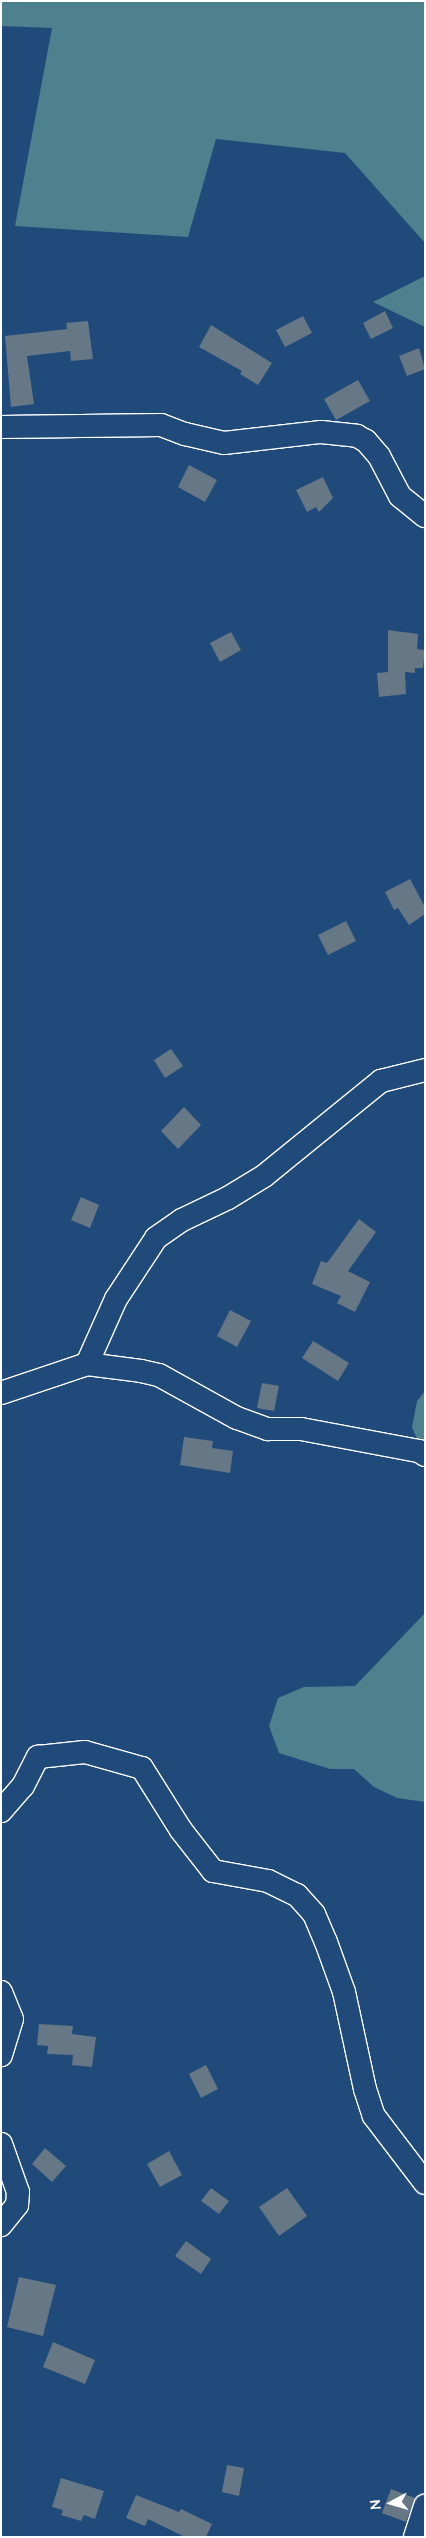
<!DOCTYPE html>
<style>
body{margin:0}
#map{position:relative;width:426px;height:2538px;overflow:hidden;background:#1f4a7a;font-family:"Architects Daughter",sans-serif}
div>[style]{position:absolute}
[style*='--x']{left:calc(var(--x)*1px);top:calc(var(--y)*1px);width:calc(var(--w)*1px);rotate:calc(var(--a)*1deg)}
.green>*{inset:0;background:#4d818d}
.building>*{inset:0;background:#667786}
.roads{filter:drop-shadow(1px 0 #fff) drop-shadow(-1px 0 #fff) drop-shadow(0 1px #fff) drop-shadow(0 -1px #fff)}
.street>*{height:22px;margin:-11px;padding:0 11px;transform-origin:11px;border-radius:11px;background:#1f4a7a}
span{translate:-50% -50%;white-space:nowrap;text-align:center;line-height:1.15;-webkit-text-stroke:4px #1f4a7a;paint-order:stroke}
.frame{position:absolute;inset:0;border:2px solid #fff;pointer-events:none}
.north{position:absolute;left:366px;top:2478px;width:50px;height:50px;-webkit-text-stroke:4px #1f4a7a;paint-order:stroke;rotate:264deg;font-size:14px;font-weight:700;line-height:20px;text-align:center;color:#fff}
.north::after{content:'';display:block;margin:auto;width:18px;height:22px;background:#fff;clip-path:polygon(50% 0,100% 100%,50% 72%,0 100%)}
</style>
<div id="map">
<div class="green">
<div style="clip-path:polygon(1px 1px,425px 1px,425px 243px,345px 153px,216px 139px,188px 237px,15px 226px,52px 28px,1px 26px)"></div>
<div style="clip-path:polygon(425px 276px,425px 327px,373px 302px)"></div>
<div style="clip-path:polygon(425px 1391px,425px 1458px,412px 1427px,417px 1401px)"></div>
<div style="clip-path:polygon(425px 1613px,425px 1802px,397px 1798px,374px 1787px,354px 1769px,330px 1769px,279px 1753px,269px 1726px,278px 1698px,304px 1687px,355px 1686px)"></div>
</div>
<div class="building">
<div style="clip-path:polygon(385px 311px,393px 328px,371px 339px,363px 323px)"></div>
<div style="clip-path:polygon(303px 316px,312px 333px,285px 347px,276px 330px)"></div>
<div style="clip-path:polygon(88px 321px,93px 359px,71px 361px,70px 351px,27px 356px,34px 404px,11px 407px,5px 336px,67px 329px,66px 323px)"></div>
<div style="clip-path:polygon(211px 325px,272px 363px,258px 385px,240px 374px,242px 371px,199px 347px)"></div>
<div style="clip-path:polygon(419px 348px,425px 369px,407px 376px,399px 356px)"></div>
<div style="clip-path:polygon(358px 380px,370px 401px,336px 420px,324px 399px)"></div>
<div style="clip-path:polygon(189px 465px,217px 480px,205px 502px,178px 487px)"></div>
<div style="clip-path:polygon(323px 477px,333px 498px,319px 512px,316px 507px,307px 512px,296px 490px)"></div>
<div style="clip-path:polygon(388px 630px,418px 634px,417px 649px,425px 650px,423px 668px,415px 668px,415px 673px,405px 672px,406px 694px,379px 697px,377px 673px,388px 672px)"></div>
<div style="clip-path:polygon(231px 632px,241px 650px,220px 662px,210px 643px)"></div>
<div style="clip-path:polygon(410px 879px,425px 907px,425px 914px,409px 925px,398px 908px,394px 910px,385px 892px)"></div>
<div style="clip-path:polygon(346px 921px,356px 941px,328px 955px,318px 935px)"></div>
<div style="clip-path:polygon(171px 1049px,183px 1066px,165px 1078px,154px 1060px)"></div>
<div style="clip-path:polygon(184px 1107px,201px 1125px,178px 1149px,161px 1131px)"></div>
<div style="clip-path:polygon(81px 1197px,99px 1205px,90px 1228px,71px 1220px)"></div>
<div style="clip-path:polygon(359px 1219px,376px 1232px,348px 1271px,370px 1282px,355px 1312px,337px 1303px,341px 1296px,312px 1284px,321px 1261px,327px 1263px)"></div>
<div style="clip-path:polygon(230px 1310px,251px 1321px,237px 1347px,217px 1336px)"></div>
<div style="clip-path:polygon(313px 1341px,349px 1363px,338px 1381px,302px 1358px)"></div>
<div style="clip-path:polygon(262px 1383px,279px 1386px,274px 1411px,257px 1408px)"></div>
<div style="clip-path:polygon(184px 1437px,213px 1441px,212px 1448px,233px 1451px,230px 1473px,180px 1465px)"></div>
<div style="clip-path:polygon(39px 2024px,73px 2026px,72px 2034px,96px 2037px,92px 2067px,72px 2065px,73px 2055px,47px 2054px,48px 2046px,37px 2045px)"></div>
<div style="clip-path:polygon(206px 2065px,218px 2089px,201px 2098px,189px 2074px)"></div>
<div style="clip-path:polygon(45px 2148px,66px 2166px,52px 2182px,32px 2164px)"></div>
<div style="clip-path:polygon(169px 2151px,182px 2175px,160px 2187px,147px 2164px)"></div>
<div style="clip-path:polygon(211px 2188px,229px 2201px,219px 2214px,201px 2201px)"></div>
<div style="clip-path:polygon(287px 2188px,307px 2216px,279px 2236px,259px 2207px)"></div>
<div style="clip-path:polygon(186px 2241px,211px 2259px,201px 2274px,175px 2256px)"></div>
<div style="clip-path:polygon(19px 2277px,56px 2285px,43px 2336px,7px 2327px)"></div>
<div style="clip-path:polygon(53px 2342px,95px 2360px,85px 2384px,43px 2367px)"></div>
<div style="clip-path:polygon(227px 2465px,244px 2468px,239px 2496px,222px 2492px)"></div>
<div style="clip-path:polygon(61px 2478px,104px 2491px,95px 2519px,84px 2515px,81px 2521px,61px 2515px,63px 2510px,52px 2507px)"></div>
<div style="clip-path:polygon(391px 2489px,415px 2498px,406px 2522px,382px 2513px)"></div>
<div style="clip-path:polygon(136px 2495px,179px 2512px,181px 2509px,212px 2524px,206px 2537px,185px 2537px,148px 2519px,145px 2526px,126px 2518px)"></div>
</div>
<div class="roads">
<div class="street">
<div style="--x:1;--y:427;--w:160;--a:-0.7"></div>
<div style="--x:161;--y:425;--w:26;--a:21"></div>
<div style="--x:185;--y:434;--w:40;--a:13"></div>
<div style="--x:224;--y:443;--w:98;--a:-6.5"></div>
<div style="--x:321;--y:432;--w:36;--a:6"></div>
<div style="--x:357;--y:436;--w:10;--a:29"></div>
<div style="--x:366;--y:441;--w:20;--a:49"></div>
<div style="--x:379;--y:456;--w:45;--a:62.3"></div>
<div style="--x:400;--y:496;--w:32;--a:39"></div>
<div style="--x:87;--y:1364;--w:71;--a:-66"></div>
<div style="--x:116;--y:1299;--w:73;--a:-56.7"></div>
<div style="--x:156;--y:1238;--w:32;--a:-35"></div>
<div style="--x:182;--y:1220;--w:51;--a:-25.6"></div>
<div style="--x:228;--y:1198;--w:42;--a:-31.4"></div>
<div style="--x:264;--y:1176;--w:151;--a:-39.1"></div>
<div style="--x:381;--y:1081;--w:45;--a:-14"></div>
<div style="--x:1;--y:1393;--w:91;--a:-18.6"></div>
<div style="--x:87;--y:1364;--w:54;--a:7.4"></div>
<div style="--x:141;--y:1371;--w:18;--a:13"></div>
<div style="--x:159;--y:1375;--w:89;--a:28.9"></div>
<div style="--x:237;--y:1418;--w:33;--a:20"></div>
<div style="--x:268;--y:1429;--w:33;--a:0"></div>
<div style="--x:301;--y:1429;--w:120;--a:10.6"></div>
<div style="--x:419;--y:1451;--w:7;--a:34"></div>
<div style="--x:1;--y:1811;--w:33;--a:-49"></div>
<div style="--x:23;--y:1786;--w:33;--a:-63"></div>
<div style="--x:38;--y:1757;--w:47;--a:-6.1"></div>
<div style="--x:85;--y:1752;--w:59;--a:15.7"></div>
<div style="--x:142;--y:1768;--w:73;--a:57.8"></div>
<div style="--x:181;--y:1830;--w:52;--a:52"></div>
<div style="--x:213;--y:1871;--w:56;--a:10.3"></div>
<div style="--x:268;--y:1881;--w:32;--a:26"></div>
<div style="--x:297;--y:1895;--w:25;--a:48"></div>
<div style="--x:314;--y:1914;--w:30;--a:67"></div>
<div style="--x:326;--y:1942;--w:53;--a:70.2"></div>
<div style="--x:344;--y:1992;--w:99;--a:77.8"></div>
<div style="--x:365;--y:2089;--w:28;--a:72"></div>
<div style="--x:374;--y:2116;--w:84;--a:52.7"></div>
<div style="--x:1;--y:1992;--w:29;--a:68"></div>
<div style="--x:12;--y:2019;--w:38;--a:107"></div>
<div style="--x:1;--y:2144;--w:51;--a:70.5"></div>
<div style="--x:18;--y:2192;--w:13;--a:94"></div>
<div style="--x:17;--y:2205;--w:26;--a:129"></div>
<div style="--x:415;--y:2537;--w:33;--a:-72"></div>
</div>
</div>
<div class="frame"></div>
<div class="north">N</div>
</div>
